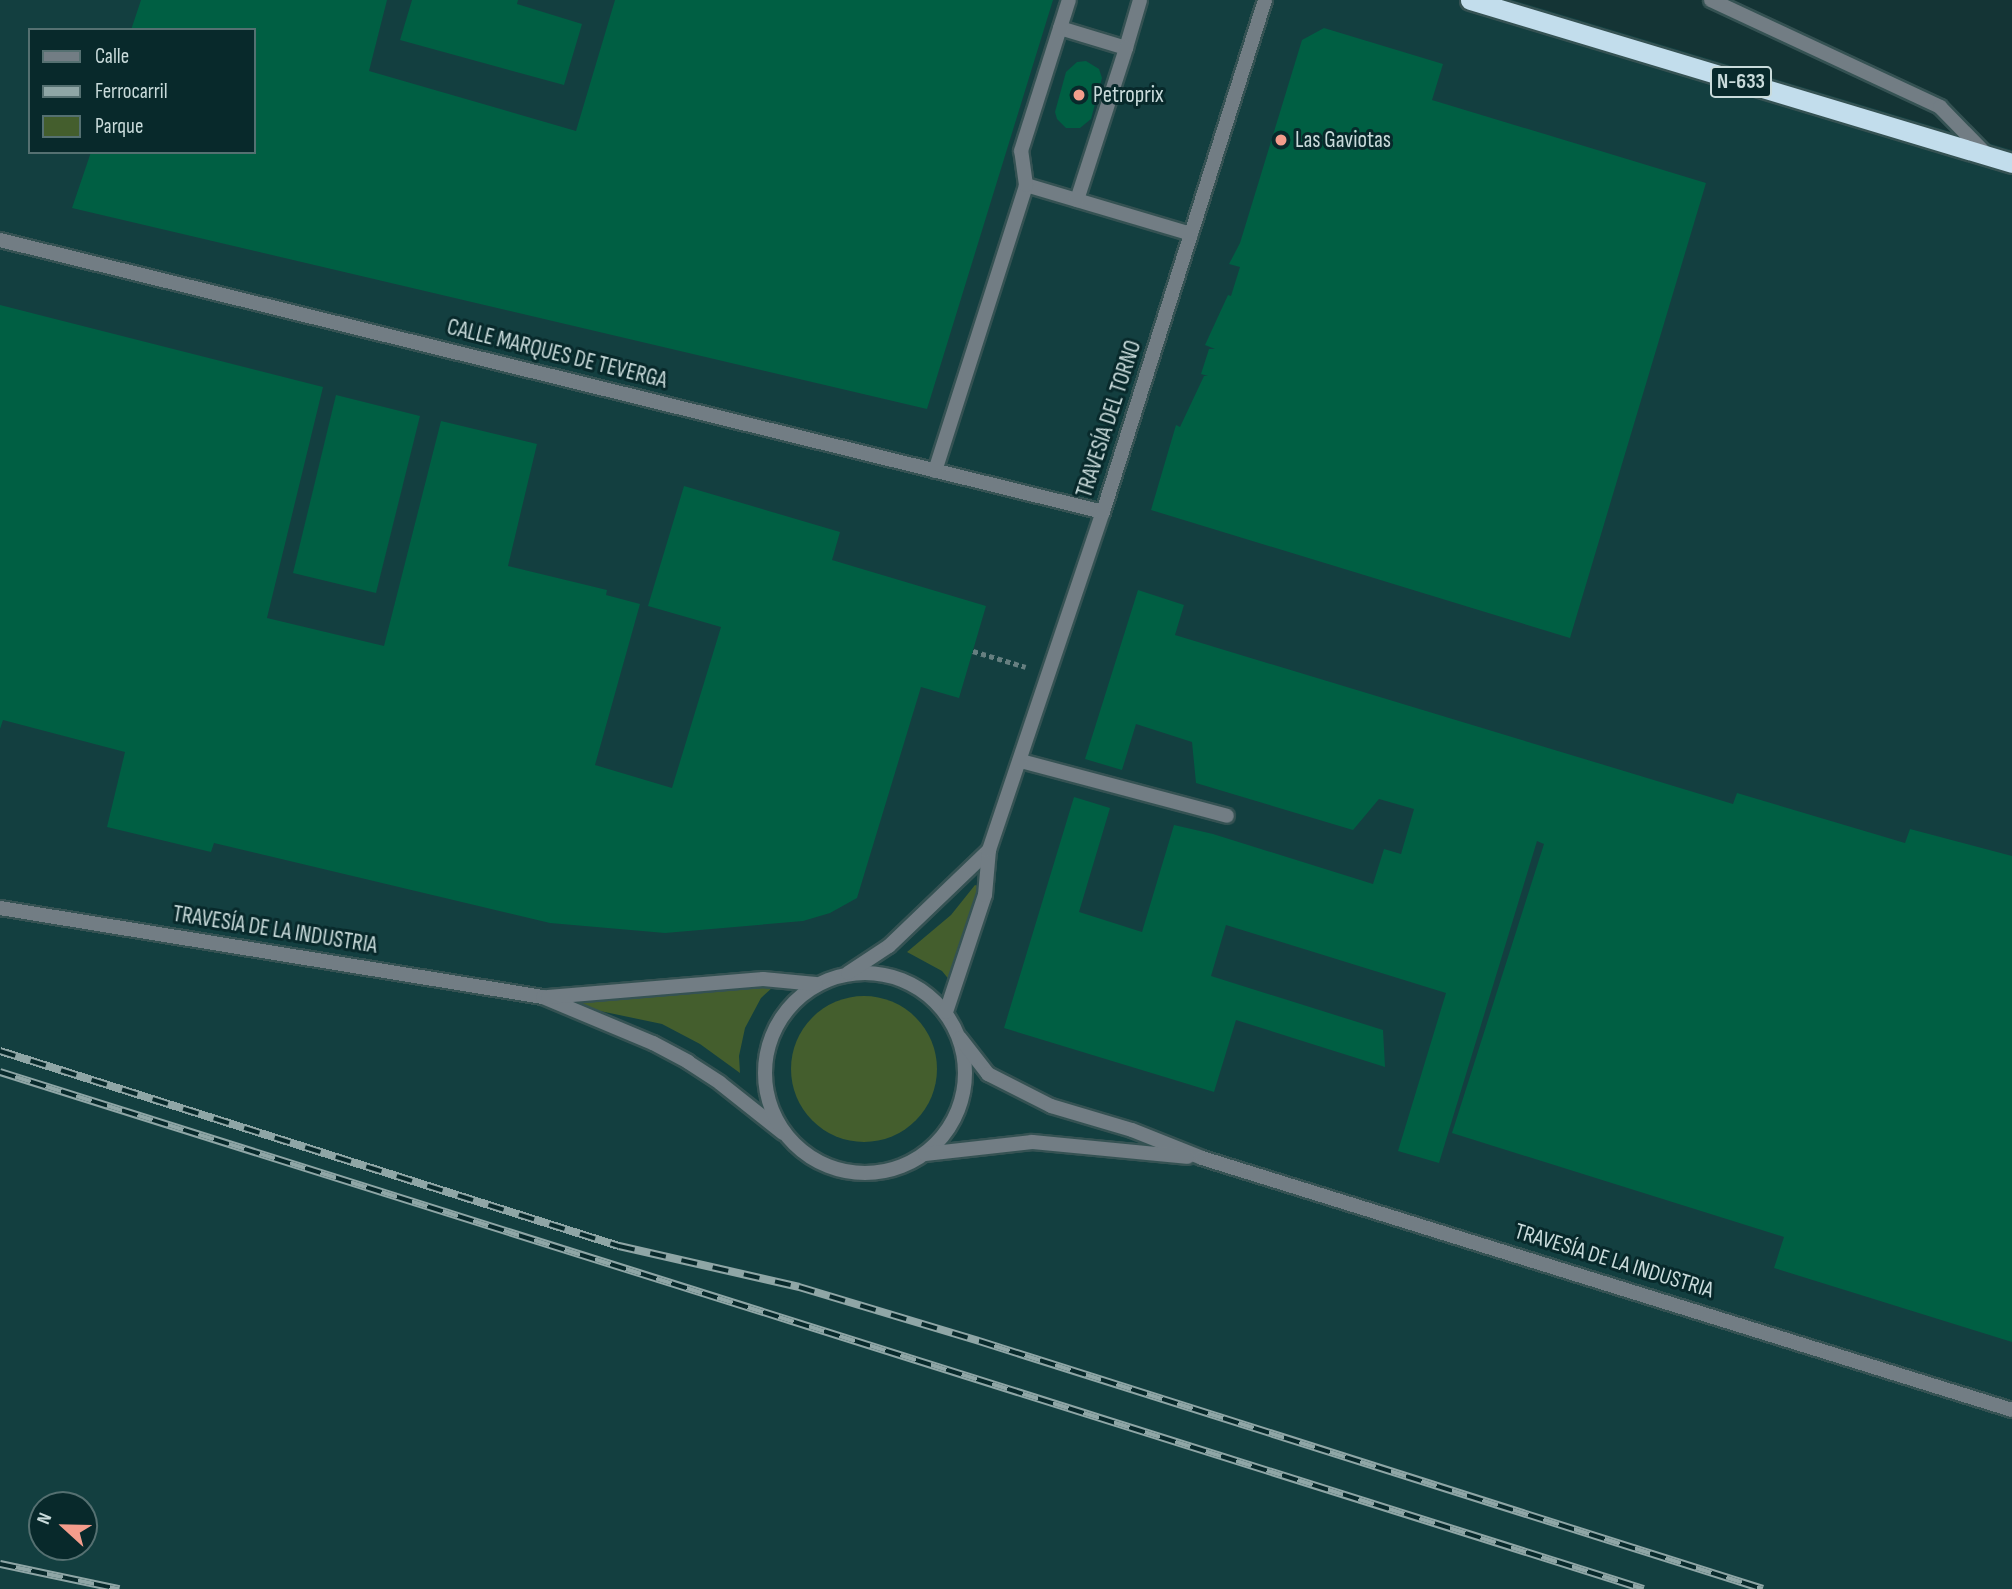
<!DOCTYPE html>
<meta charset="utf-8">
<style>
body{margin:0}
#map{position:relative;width:2012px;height:1589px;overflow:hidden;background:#143435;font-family:"Sofia Sans Condensed",sans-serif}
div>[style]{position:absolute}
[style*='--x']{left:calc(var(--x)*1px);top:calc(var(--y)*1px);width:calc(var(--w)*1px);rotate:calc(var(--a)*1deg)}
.built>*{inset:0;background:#133f40}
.green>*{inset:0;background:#445e2d}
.round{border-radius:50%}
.building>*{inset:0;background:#005f43}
.path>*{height:4.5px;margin-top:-2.25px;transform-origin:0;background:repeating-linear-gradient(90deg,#667f80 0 5px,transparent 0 8.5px)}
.roads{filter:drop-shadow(2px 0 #355253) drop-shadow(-2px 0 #355253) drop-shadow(0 2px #355253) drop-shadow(0 -2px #355253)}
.service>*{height:14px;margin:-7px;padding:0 7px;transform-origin:7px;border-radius:7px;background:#727d84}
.minor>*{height:14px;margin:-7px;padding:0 7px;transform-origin:7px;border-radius:7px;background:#727d84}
.minor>.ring{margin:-7px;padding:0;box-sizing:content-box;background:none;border:14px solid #727d84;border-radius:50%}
.trunk>*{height:19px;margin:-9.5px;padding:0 9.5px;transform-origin:9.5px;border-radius:9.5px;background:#c2ddec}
.rail>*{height:8px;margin-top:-4px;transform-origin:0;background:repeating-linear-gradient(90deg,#08292b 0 16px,#8fa6a6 0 32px);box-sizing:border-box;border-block:2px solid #8fa6a6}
.dots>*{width:19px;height:19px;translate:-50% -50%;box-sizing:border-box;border:4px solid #08292b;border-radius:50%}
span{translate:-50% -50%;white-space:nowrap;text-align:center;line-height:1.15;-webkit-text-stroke:6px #08292b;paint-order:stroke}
.shield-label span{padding:2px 5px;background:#08292b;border:2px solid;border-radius:5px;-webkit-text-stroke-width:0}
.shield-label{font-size:21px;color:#c9dbdb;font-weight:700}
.poi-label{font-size:23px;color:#c9dbdb}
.left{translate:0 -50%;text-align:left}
.street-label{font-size:23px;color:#c9dbdb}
.legend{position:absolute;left:28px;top:28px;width:228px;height:126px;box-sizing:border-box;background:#08292b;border:2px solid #557071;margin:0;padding:9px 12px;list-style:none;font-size:21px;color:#c9dbdb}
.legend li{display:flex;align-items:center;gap:14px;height:35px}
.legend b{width:35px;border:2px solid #557071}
.north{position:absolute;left:28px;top:1491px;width:70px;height:70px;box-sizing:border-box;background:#08292b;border:2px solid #557071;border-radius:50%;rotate:292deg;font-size:19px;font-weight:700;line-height:28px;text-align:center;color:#c9dbdb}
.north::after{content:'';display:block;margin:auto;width:24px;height:32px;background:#f49d8c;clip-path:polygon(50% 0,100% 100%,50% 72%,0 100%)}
</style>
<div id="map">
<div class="built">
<div style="clip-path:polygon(evenodd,0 0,1513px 0,2012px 150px,2012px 1589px,0 1589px,0 0,30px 30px,254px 30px,254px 152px,30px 152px,30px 30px,0 0,42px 1505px,84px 1505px,84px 1547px,42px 1547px,42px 1505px)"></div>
</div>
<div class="green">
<div style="clip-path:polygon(975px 885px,981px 887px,951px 982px,942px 971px,907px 952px,951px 915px)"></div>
<div style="clip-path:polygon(773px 987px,761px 998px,745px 1028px,739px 1056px,740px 1073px,700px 1044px,662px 1024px,581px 1007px,581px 1002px)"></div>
<div class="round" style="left:791px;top:996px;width:146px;height:146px"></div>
</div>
<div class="building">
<div style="clip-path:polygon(141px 0,387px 0,369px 71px,576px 131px,615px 0,1053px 0,927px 409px,72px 208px,91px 152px,254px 152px,254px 30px,131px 30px)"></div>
<div style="clip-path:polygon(412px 0,518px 0,517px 4px,582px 24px,564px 85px,400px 40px)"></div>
<div style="clip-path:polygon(1324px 28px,1443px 64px,1432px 100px,1706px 183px,1570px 638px,1151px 510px,1176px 425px,1180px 427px,1204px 376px,1208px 376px,1201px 374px,1209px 349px,1215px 349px,1205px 345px,1228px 295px,1231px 296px,1240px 267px,1229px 264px,1240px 243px,1302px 40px)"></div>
<div style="clip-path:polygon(1086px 61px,1099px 69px,1102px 78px,1091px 119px,1080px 128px,1066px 128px,1057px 119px,1055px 112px,1066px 72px,1077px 62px)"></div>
<div style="clip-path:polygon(0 305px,323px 387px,267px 618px,384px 646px,441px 421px,537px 444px,508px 566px,607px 590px,606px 595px,640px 604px,595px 765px,672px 788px,721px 627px,648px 606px,684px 486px,840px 532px,832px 560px,986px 606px,959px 698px,921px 687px,857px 898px,830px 913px,803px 921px,665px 933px,550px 923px,214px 843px,211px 852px,107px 827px,125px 752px,3px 720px,0 729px)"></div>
<div style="clip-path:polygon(336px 395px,420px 416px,376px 593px,293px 573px)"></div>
<div style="clip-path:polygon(1138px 590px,1184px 605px,1175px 635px,1733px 804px,1737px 793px,1905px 843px,1910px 829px,2012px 856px,2012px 1342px,1774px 1268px,1784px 1237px,1452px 1133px,1544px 844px,1537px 841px,1439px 1163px,1398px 1151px,1446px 993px,1226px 925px,1211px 976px,1383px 1030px,1385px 1067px,1236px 1020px,1214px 1092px,1004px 1028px,1074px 797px,1110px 808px,1079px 912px,1142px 932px,1174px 825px,1213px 834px,1373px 884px,1384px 849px,1401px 854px,1414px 809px,1379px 799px,1353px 830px,1196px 783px,1192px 742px,1136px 724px,1122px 770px,1085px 759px)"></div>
</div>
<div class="path">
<div style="--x:973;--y:651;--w:55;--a:16.8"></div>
</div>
<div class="roads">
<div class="service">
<div style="--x:1060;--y:28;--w:69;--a:16.9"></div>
<div style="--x:1126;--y:48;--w:50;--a:-73.7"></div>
<div style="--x:1026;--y:185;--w:172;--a:16.5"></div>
<div style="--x:1077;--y:200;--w:160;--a:-72.1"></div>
<div style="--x:935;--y:471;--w:300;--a:-72.3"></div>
<div style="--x:1026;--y:185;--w:34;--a:-98"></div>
<div style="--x:1021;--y:151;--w:158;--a:-72.4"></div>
<div style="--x:1021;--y:761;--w:213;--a:14.9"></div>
</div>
<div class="minor">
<div style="--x:1711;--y:0;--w:253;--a:25"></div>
<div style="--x:1940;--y:107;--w:67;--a:45.6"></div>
<div style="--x:0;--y:240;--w:1136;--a:13.85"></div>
<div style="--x:0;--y:908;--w:550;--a:9.31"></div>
<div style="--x:543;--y:997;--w:119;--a:22.7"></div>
<div style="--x:653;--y:1043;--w:40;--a:28"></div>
<div style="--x:688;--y:1062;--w:38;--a:33"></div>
<div style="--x:720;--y:1083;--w:80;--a:38.4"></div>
<div class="ring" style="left:765px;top:973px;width:186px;height:186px"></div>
<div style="--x:848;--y:973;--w:49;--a:-33.4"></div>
<div style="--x:889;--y:946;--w:139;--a:-43.8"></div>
<div style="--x:548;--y:997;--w:216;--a:-4.8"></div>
<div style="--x:763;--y:979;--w:53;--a:5.4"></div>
<div style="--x:946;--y:1012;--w:123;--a:-71.6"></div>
<div style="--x:985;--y:895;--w:45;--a:-84.9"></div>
<div style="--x:989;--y:850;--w:357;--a:-71.4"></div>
<div style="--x:1103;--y:512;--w:537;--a:-72.44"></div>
<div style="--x:960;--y:1038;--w:46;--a:52.1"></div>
<div style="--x:988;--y:1074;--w:71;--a:26.9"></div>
<div style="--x:1051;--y:1106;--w:84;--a:16.5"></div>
<div style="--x:1132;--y:1130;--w:75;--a:21.8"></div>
<div style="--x:1202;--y:1158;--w:848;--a:17.28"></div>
<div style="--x:925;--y:1154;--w:108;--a:-6.4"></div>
<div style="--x:1032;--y:1142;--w:156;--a:5.5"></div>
</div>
<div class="trunk">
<div style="--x:1470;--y:0;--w:566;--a:16.74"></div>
</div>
</div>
<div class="rail">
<div style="--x:0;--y:1051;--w:649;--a:17.49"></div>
<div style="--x:619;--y:1246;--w:185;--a:12.8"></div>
<div style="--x:799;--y:1287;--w:188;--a:16.7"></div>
<div style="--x:979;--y:1341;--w:822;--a:17.55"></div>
<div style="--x:0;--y:1072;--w:1723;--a:17.46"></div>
<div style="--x:0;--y:1564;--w:122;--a:11.9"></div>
</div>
<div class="dots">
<div style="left:1079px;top:95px;background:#f49d8c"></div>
<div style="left:1281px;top:140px;background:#f49d8c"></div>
</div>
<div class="shield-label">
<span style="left:1741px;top:82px">N-633</span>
</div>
<div class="poi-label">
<span class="left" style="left:1093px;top:95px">Petroprix</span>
<span class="left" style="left:1295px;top:140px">Las Gaviotas</span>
</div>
<div class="street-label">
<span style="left:557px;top:354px;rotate:14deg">CALLE MARQUES DE TEVERGA</span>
<span style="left:1109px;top:419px;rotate:-72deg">TRAVESÍA DEL TORNO</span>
<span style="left:275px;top:930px;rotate:9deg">TRAVESÍA DE LA INDUSTRIA</span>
<span style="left:1614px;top:1261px;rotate:17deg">TRAVESÍA DE LA INDUSTRIA</span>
</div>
<ul class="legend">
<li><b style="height:9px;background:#727d84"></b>Calle</li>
<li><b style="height:9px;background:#8fa6a6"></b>Ferrocarril</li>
<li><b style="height:19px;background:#445e2d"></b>Parque</li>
</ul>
<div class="north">N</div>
</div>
